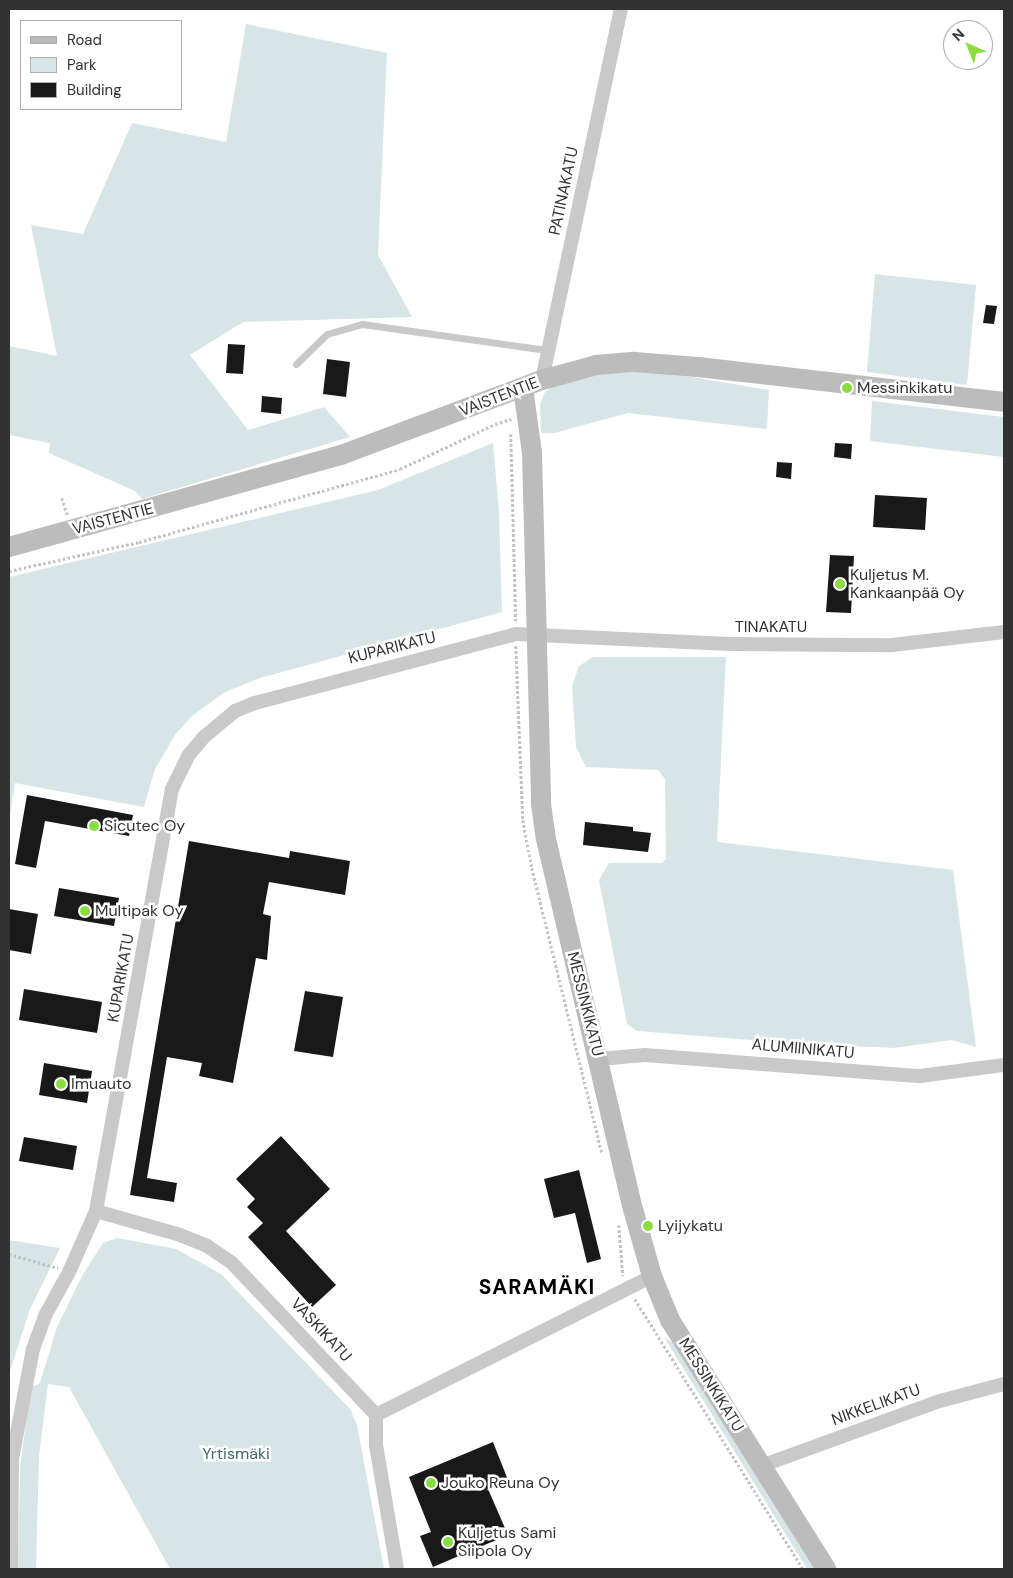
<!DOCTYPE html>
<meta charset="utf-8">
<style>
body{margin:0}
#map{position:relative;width:1013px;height:1578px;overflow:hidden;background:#fff;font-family:"DM Sans",sans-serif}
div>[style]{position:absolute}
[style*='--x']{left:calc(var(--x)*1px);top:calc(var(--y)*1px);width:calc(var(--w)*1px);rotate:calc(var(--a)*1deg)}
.green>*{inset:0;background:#d8e5e6}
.building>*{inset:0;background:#191919}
.path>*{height:2.5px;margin-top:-1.25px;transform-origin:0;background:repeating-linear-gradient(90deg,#c2c2c2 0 2.5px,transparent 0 5px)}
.lane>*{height:7px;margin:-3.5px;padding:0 3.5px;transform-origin:3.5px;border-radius:3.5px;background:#c9c9c9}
.street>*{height:14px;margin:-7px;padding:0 7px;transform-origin:7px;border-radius:7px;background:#c9c9c9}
.secondary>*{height:20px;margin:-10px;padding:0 10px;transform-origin:10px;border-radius:10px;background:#bcbcbc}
.dots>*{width:14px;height:14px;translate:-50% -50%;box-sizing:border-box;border:2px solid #fff;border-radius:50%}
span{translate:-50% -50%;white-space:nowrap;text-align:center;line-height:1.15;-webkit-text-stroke:5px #fff;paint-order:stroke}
.street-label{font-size:16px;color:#323232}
.poi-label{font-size:16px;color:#323232}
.left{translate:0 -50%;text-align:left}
.park-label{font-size:16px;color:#41676d}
.district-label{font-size:21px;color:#000;font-weight:700;letter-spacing:1px}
.frame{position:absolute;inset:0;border:10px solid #323232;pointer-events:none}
.legend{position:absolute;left:20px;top:20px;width:162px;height:90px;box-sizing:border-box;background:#fff;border:1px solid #adadad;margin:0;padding:6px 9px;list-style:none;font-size:15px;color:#323232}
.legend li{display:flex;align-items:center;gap:10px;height:25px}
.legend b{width:25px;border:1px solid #adadad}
.north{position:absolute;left:943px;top:20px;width:50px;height:50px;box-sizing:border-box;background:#fff;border:1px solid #adadad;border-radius:50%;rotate:316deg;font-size:14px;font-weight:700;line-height:20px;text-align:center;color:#323232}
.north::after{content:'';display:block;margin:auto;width:18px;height:22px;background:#89dd40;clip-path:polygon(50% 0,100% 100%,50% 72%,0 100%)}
</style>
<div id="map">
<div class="green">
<div style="clip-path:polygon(246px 24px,387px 53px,378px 255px,412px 317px,243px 322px,190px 355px,248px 430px,324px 407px,350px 437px,142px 499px,135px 491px,49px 453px,50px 443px,9px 435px,9px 346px,57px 356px,31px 225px,83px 234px,132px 123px,226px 142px)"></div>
<div style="clip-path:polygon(875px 274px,976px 285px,967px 385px,867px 372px)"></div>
<div style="clip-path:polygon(596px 372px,663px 372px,769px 390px,767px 429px,628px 413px,554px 433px,541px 433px,540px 404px,545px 392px,555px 384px)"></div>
<div style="clip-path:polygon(872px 401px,1004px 417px,1004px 457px,870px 441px)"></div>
<div style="clip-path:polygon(493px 443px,499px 512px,502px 612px,260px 678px,223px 693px,192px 716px,175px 735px,155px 769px,144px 807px,15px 783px,9px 823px,9px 577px,378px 490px)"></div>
<div style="clip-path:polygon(593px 657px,726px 657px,717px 842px,953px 870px,976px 1047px,952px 1040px,893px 1048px,788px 1043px,637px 1031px,627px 1024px,599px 880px,609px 863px,662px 863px,666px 859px,665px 779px,658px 770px,586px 767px,576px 747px,572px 686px,579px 666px)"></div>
<div style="clip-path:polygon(118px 1238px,176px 1249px,221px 1274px,350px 1409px,357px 1425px,384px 1569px,170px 1569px,69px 1387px,48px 1384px,39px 1456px,36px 1569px,18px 1569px,20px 1467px,31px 1387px,40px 1383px,57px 1327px,82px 1276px,103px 1243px)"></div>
<div style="clip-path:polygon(9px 1240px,60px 1248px,30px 1309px,9px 1374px)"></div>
<div style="clip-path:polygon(664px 1337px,676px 1345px,816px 1569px,807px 1569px)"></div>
</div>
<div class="building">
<div style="clip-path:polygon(986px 305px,997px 306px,994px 324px,983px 323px)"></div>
<div style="clip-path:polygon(228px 344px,245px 345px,243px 374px,226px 373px)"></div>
<div style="clip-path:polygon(327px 359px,350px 362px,346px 397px,323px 394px)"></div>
<div style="clip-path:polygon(262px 396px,282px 398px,281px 414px,261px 412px)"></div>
<div style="clip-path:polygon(835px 443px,852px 444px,851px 459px,834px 457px)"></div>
<div style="clip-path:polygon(777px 462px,792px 463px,791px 479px,776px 477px)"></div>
<div style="clip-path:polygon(875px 495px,927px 498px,925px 530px,873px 527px)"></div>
<div style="clip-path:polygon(830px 555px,854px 556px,851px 613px,826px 612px)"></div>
<div style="clip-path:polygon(27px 795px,133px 815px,129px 836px,45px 821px,36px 868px,15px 864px)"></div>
<div style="clip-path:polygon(585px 822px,633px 827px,633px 831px,651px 833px,648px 852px,583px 845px)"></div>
<div style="clip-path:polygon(189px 841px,289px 858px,290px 851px,350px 861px,345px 895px,269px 882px,263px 914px,271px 916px,267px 960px,256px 958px,233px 1083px,199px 1076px,202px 1063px,167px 1057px,147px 1178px,177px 1183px,174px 1202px,130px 1195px)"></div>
<div style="clip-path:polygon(59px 888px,119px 898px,114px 926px,54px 916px)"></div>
<div style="clip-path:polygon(9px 909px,38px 914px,31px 954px,9px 950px)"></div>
<div style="clip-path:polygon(24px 989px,102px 1002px,97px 1033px,19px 1020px)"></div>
<div style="clip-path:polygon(305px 991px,343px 997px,333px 1057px,294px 1051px)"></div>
<div style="clip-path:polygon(44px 1063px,92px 1071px,87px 1103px,39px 1095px)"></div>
<div style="clip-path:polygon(281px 1136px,330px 1189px,286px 1231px,336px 1285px,312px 1307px,248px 1237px,263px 1223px,247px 1207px,255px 1199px,236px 1179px)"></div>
<div style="clip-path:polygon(24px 1137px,77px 1146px,73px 1170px,19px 1161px)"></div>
<div style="clip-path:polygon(579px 1170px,601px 1259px,587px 1263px,575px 1213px,554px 1218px,544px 1179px)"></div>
<div style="clip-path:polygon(493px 1442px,508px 1480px,488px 1489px,508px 1535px,433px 1567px,420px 1536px,431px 1532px,409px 1477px)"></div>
</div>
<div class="path">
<div style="--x:511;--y:434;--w:187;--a:88.5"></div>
<div style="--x:62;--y:498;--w:19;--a:72"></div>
<div style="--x:9;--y:571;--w:133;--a:-12.6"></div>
<div style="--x:139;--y:542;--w:271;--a:-15.6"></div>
<div style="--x:400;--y:469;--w:105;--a:-25.3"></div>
<div style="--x:495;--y:424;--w:17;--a:-17"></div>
<div style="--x:516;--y:646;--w:174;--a:87.7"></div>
<div style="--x:523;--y:820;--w:49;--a:79.4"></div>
<div style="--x:532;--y:868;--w:294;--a:76.2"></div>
<div style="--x:619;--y:1225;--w:51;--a:85.5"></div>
<div style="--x:9;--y:1254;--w:51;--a:15.9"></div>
<div style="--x:635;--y:1299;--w:318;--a:58.1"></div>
</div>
<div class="lane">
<div style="--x:296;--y:364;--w:43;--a:-44.1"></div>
<div style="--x:327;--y:334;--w:36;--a:-16"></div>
<div style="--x:362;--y:324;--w:188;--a:8"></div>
</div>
<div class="street">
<div style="--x:542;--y:380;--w:379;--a:-78"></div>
<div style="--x:599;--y:1059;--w:46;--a:-5"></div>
<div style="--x:645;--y:1055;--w:276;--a:4.4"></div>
<div style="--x:920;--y:1076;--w:85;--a:-7.5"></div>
<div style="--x:96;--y:1211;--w:87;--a:15.9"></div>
<div style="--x:180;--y:1235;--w:29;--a:22"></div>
<div style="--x:207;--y:1246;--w:30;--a:34"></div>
<div style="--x:232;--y:1263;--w:209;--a:46.5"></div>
<div style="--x:376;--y:1415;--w:30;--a:90"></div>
<div style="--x:376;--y:1445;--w:126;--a:80.4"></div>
<div style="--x:376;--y:1415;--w:309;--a:-26.7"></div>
<div style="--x:761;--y:1466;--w:190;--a:-20"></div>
<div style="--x:940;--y:1401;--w:66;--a:-14.9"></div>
<div style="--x:11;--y:1569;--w:110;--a:-89.5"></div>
<div style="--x:12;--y:1459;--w:112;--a:-79.2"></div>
<div style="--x:33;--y:1349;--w:37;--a:-70"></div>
<div style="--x:46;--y:1314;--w:48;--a:-61.3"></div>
<div style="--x:69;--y:1272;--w:67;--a:-66.1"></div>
<div style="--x:96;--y:1211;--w:429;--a:-79.8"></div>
<div style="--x:172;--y:789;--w:37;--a:-64"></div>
<div style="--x:188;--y:756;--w:25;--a:-50"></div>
<div style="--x:204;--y:737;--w:40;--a:-40"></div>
<div style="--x:235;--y:711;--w:22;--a:-22"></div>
<div style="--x:255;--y:703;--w:270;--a:-14.8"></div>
<div style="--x:516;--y:634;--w:214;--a:2.7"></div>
<div style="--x:730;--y:644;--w:162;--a:0.4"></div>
<div style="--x:892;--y:645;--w:113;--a:-6.6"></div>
</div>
<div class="secondary">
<div style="--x:523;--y:388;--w:66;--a:82.1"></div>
<div style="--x:532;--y:453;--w:351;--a:88.5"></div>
<div style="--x:541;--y:804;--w:35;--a:82"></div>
<div style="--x:546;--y:839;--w:380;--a:76.8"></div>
<div style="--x:633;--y:1209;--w:70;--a:74.2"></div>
<div style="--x:652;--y:1276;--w:48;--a:67.8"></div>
<div style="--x:670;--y:1320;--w:294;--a:57.9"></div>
<div style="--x:9;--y:547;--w:345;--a:-15.5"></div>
<div style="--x:341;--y:455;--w:215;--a:-20.5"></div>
<div style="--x:542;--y:380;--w:56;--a:-15.5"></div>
<div style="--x:596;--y:365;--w:38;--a:-5"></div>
<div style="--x:634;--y:362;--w:64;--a:4.5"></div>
<div style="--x:698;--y:367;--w:308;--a:6.5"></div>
</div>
<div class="dots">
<div style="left:847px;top:388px;background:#89dd40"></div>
<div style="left:840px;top:584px;background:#89dd40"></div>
<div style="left:94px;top:826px;background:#89dd40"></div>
<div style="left:85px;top:911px;background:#89dd40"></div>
<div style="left:61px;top:1084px;background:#89dd40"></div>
<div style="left:648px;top:1226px;background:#89dd40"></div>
<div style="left:431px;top:1483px;background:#89dd40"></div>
<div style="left:448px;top:1542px;background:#89dd40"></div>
</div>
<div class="street-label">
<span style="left:564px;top:191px;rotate:-78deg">PATINAKATU</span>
<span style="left:499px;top:397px;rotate:-21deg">VAISTENTIE</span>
<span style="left:113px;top:519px;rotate:-15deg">VAISTENTIE</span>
<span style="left:771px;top:627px">TINAKATU</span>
<span style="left:392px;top:648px;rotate:-14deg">KUPARIKATU</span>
<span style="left:121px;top:978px;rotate:-80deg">KUPARIKATU</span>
<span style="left:585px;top:1004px;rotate:76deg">MESSINKIKATU</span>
<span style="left:803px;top:1049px;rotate:5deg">ALUMIINIKATU</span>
<span style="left:321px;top:1330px;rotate:47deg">VASKIKATU</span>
<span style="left:711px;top:1385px;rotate:58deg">MESSINKIKATU</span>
<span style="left:876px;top:1405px;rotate:-20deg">NIKKELIKATU</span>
</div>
<div class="poi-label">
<span class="left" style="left:857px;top:388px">Messinkikatu</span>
<span class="left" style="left:850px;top:584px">Kuljetus M.<br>Kankaanpää Oy</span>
<span class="left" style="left:104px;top:826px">Sicutec Oy</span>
<span class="left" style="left:95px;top:911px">Multipak Oy</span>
<span class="left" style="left:71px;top:1084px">Imuauto</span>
<span class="left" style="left:658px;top:1226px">Lyijykatu</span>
<span class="left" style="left:441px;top:1483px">Jouko Reuna Oy</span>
<span class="left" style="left:458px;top:1542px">Kuljetus Sami<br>Siipola Oy</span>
</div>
<div class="park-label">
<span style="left:236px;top:1454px">Yrtismäki</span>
</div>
<div class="district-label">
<span style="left:537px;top:1287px">SARAMÄKI</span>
</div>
<div class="frame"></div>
<ul class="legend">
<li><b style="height:6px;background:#bcbcbc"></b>Road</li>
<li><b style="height:14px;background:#d8e5e6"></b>Park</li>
<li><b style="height:14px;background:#191919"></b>Building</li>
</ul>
<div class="north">N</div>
</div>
